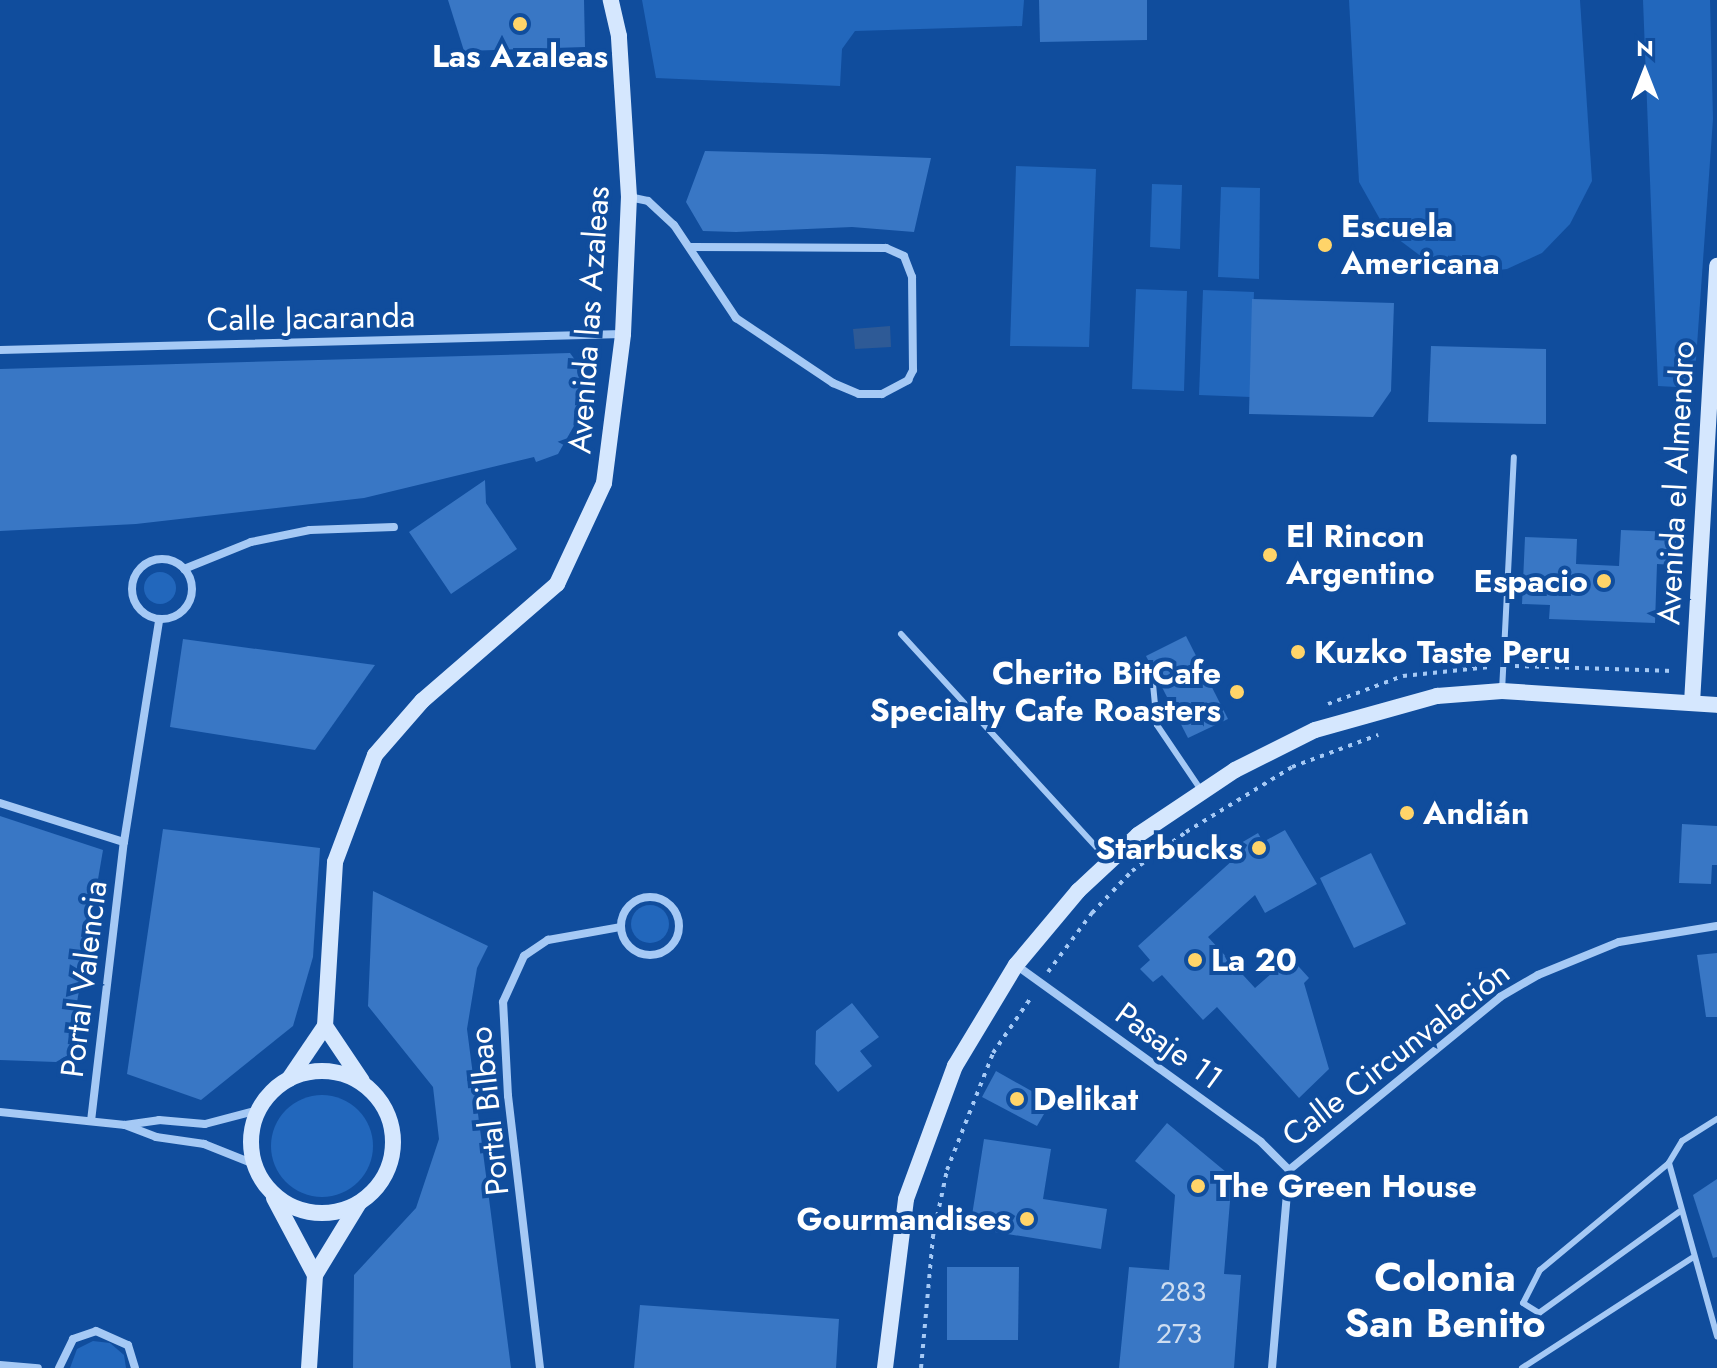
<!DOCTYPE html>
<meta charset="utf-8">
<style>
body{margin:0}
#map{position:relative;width:1717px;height:1368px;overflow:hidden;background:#104d9d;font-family:Jost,sans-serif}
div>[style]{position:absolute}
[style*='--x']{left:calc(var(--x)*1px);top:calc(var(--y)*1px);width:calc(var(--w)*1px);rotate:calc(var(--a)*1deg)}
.green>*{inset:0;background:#2267bc}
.round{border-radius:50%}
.water>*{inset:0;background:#2e5a96}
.building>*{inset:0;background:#3977c5}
.path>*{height:4px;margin-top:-2px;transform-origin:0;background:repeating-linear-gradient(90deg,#a5c9f5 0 4px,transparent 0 10px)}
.lane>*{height:6px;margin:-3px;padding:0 3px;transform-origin:3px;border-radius:3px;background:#a5c9f5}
.street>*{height:8px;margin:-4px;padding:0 4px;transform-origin:4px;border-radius:4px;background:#a5c9f5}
.street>.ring{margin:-4px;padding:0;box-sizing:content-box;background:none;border:8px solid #a5c9f5;border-radius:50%}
.secondary>*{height:16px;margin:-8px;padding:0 8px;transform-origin:8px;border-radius:8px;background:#d5e7fe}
.secondary>.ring{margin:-8px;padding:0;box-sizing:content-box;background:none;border:16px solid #d5e7fe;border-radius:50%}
.dots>*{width:22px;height:22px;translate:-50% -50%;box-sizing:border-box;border:4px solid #104d9d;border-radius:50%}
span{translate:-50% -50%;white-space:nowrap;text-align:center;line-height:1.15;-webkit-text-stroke:8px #104d9d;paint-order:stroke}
.number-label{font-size:28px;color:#ceddf0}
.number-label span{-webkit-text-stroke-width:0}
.poi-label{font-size:32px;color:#fff;font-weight:700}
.left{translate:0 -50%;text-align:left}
.right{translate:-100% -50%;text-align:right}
.street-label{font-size:32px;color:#fff}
.district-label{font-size:40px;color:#fff;font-weight:700}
.north{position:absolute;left:1605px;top:32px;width:80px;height:80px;-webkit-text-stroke:6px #104d9d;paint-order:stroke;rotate:0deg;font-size:22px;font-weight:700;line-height:32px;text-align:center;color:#fff}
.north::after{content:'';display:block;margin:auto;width:28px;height:36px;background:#fff;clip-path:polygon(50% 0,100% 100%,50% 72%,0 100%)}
</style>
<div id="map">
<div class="green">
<div style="clip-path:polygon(642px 0,1024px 0,1022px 26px,855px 31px,842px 49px,840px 86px,656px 78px)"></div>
<div style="clip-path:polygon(1349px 0,1580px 0,1592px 181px,1570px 224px,1542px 253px,1507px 269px,1472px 273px,1422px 257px,1386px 230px,1359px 182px)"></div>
<div style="clip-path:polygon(1643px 0,1710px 0,1713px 119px,1694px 388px,1658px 386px)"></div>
<div style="clip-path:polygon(1016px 166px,1096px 169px,1089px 347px,1010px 346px)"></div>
<div style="clip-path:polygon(1152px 184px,1182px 185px,1180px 249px,1150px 247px)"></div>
<div style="clip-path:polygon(1221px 187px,1260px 188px,1259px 279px,1218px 277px)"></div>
<div style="clip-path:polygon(1136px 289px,1187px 291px,1184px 391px,1132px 389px)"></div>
<div style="clip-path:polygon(1203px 290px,1254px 292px,1250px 397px,1199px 395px)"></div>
<div class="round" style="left:144px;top:572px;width:32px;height:32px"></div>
<div class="round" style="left:631px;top:905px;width:38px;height:38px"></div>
<div class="round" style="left:271px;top:1095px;width:102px;height:102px"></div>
<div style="clip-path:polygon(93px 1341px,110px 1343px,124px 1355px,126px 1368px,70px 1368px,77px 1349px)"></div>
</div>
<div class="water">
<div style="clip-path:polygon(890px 326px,891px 347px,855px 349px,853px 329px)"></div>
</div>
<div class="building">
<div style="clip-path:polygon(448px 0,584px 0,585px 47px,464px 51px)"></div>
<div style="clip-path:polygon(1039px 0,1147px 0,1147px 40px,1040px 42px)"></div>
<div style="clip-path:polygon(705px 151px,822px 154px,931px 158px,914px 232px,852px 227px,736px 232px,703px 231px,686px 202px)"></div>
<div style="clip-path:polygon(1252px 299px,1394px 303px,1391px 391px,1373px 417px,1249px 414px)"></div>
<div style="clip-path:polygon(1431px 346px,1546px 349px,1546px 424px,1428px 422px)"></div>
<div style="clip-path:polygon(570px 353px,581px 368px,579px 417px,558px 454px,536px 462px,534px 457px,364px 498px,136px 524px,0 531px,0 369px)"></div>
<div style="clip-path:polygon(485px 480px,486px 503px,517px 549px,451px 594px,409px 532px)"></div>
<div style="clip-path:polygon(1621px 530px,1676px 532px,1675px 565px,1657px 564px,1655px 623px,1549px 619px,1550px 605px,1522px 604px,1525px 537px,1577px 539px,1576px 564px,1619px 566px)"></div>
<div style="clip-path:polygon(1186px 636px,1228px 719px,1188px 738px,1146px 656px)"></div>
<div style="clip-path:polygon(183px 639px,375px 665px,315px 750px,170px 727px)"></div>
<div style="clip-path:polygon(0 816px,103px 850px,68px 1055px,56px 1062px,0 1060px)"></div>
<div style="clip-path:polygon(1682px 824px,1717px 826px,1717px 865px,1712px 865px,1711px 884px,1679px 883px)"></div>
<div style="clip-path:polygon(163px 829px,320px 848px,313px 957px,293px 1026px,201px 1100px,127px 1074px)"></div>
<div style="clip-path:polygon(1285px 830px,1317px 884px,1265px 913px,1255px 895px,1208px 937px,1255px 988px,1290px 957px,1309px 978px,1304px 983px,1329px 1069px,1299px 1098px,1217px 1007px,1203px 1020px,1162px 975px,1153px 982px,1140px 969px,1150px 960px,1138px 946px,1234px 859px,1229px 850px,1258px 833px,1263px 842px)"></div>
<div style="clip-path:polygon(1371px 853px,1406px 924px,1354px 948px,1320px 878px)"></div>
<div style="clip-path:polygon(373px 891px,488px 946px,477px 968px,467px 1029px,511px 1368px,353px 1368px,354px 1275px,416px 1208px,439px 1139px,433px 1087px,368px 1006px)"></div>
<div style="clip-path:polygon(1717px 953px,1717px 1017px,1706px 1017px,1697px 955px)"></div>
<div style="clip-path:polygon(852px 1003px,879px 1037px,860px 1051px,872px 1066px,838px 1092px,815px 1064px,816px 1031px)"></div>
<div style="clip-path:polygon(996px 1071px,1051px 1102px,1037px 1126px,982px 1097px)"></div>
<div style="clip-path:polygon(1167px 1123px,1232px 1177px,1224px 1274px,1241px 1275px,1234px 1368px,1119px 1368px,1129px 1267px,1169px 1270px,1175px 1195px,1135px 1161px)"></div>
<div style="clip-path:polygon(984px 1139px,1051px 1149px,1043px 1199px,1107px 1209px,1101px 1249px,970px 1228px)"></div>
<div style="clip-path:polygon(1717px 1179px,1717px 1257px,1713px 1258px,1693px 1195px)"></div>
<div style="clip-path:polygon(947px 1267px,1019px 1267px,1018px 1340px,947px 1340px)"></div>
<div style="clip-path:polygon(640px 1305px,839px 1319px,836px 1368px,634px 1368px)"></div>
</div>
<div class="path">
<div style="--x:1515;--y:666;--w:159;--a:1.8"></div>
<div style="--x:1328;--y:704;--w:80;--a:-20.5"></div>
<div style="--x:1403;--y:676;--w:87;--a:-5.9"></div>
<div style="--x:1048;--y:972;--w:74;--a:-53.3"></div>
<div style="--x:1092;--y:913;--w:58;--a:-46.4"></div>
<div style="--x:1132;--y:871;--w:67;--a:-35.8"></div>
<div style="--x:1186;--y:832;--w:124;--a:-31.5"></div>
<div style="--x:1292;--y:767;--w:92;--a:-20.4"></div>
<div style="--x:921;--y:1368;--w:133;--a:-84.8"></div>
<div style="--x:933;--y:1236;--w:67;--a:-78"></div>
<div style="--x:947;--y:1170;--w:126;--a:-68.5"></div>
<div style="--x:993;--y:1053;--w:69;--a:-55.6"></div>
</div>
<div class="lane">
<div style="--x:901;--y:634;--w:308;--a:47.5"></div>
<div style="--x:1152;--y:674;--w:51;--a:84.4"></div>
<div style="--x:1157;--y:725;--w:78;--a:55.9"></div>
<div style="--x:1502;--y:691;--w:234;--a:-87.1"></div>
<div style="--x:1717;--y:1119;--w:41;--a:147.8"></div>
<div style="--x:1682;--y:1141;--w:26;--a:121"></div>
<div style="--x:1669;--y:1163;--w:180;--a:74.5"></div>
<div style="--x:1669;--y:1163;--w:168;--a:140.3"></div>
<div style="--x:1540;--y:1270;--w:37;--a:117"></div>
<div style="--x:1523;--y:1303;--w:19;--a:32"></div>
<div style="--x:1539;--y:1313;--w:173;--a:-35.8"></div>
<div style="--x:1522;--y:1368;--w:202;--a:-32.9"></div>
</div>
<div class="street">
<div style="--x:629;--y:197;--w:19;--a:12"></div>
<div style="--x:648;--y:201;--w:35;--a:43"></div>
<div style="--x:674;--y:225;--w:112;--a:56.3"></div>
<div style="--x:736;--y:318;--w:117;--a:33.8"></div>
<div style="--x:833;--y:383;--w:28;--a:23"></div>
<div style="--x:859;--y:394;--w:23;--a:0"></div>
<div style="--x:882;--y:394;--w:30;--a:-28"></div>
<div style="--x:908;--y:380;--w:11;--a:-63"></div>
<div style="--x:913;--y:370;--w:93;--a:-90.6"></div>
<div style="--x:912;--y:277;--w:22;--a:-111"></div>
<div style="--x:904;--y:256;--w:20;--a:-156"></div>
<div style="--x:886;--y:248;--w:195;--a:-179.7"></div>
<div style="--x:0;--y:350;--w:623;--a:-1.47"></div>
<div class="ring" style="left:132px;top:559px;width:52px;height:52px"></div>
<div style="--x:184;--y:569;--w:72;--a:-21.9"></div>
<div style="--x:251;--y:542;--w:60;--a:-11.5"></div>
<div style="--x:310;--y:530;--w:84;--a:-2"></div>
<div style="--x:0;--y:803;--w:130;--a:17.5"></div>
<div class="ring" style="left:621px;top:897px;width:50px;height:50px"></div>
<div style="--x:1016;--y:965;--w:302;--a:35.8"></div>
<div style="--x:1261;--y:1142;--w:40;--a:45"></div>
<div style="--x:0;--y:1112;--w:126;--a:5.9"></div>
<div style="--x:125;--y:1125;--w:34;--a:-8"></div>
<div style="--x:159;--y:1120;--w:46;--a:5"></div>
<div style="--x:205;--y:1124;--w:55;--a:-14.8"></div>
<div style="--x:91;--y:1121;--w:281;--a:-83.3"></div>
<div style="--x:124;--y:842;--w:225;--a:-81"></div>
<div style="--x:125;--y:1125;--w:33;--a:21"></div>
<div style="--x:156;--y:1137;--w:49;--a:8.3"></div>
<div style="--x:204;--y:1144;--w:54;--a:21.8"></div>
<div style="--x:1289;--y:1170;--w:273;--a:-39.3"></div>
<div style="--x:1500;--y:997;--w:44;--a:-30.1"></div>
<div style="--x:1538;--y:975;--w:87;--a:-22.2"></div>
<div style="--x:1619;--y:942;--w:99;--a:-9.3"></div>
<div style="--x:0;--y:1365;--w:38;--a:5"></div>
<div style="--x:59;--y:1368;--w:32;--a:-64"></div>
<div style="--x:73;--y:1339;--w:24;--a:-19"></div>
<div style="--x:96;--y:1331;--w:35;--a:24"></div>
<div style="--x:128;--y:1345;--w:24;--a:73"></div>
<div style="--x:540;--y:1368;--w:274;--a:-96.7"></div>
<div style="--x:508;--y:1096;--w:94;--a:-93"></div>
<div style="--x:503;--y:1002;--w:51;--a:-65.5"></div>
<div style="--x:524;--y:956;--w:29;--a:-34"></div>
<div style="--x:548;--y:940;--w:73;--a:-10.2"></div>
<div style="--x:1272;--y:1368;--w:199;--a:-85.1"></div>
</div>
<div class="secondary">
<div style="--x:1692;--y:703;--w:438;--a:-86.7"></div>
<div style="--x:325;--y:1026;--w:66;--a:56.1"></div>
<div class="ring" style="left:251px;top:1071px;width:126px;height:126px"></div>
<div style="--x:289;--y:1079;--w:64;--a:-55.8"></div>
<div style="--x:325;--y:1026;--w:164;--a:-86.5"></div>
<div style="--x:335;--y:862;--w:114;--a:-69.5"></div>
<div style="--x:375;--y:755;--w:72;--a:-49"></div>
<div style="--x:422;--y:701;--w:179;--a:-40.9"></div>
<div style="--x:557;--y:584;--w:111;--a:-65"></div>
<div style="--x:604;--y:483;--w:150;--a:-82.7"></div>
<div style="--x:623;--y:334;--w:137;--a:-87.5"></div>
<div style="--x:629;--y:197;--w:161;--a:-93.6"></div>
<div style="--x:619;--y:36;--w:37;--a:-103"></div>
<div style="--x:274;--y:1198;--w:87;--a:62"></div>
<div style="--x:309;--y:1368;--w:93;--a:-86.3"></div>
<div style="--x:315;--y:1275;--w:84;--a:-58.6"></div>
<div style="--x:885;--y:1368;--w:170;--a:-82.9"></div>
<div style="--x:906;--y:1199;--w:142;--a:-69.8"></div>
<div style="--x:955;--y:1066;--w:118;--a:-58.9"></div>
<div style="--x:1016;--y:965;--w:97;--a:-50"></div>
<div style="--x:1078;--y:891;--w:82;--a:-43"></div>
<div style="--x:1138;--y:835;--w:117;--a:-33.8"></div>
<div style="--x:1235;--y:770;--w:89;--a:-26.6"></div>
<div style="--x:1315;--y:730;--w:127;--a:-15.6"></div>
<div style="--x:1437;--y:696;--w:65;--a:-4.4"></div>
<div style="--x:1502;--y:691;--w:215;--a:3.7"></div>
</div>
<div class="dots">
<div style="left:520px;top:24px;background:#ffd469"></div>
<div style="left:1325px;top:245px;background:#ffd469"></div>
<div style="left:1270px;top:555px;background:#ffd469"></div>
<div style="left:1604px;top:581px;background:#ffd469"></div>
<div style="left:1298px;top:652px;background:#ffd469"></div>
<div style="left:1237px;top:692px;background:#ffd469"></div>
<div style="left:1407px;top:813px;background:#ffd469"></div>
<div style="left:1259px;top:848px;background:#ffd469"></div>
<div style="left:1195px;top:960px;background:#ffd469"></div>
<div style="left:1017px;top:1099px;background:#ffd469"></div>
<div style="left:1198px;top:1186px;background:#ffd469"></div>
<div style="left:1027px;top:1219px;background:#ffd469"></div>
</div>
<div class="number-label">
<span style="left:1183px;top:1292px">283</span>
<span style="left:1179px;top:1334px">273</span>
</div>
<div class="poi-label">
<span style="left:520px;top:56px">Las Azaleas</span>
<span class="left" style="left:1341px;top:245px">Escuela<br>Americana</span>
<span class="left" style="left:1286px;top:555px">El Rincon<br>Argentino</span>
<span class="right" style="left:1588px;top:581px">Espacio</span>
<span class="left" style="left:1314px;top:652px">Kuzko Taste Peru</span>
<span class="right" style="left:1221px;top:692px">Cherito BitCafe<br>Specialty Cafe Roasters</span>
<span class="left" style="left:1423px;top:813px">Andián</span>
<span class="right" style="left:1243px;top:848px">Starbucks</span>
<span class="left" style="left:1211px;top:960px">La 20</span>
<span class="left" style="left:1033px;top:1099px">Delikat</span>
<span class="left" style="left:1214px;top:1186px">The Green House</span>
<span class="right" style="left:1011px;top:1219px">Gourmandises</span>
</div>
<div class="street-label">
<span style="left:311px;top:318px;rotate:-1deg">Calle Jacaranda</span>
<span style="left:589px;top:320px;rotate:-86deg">Avenida las Azaleas</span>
<span style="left:1676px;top:483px;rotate:-87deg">Avenida el Almendro</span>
<span style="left:84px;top:979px;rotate:-83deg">Portal Valencia</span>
<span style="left:1169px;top:1046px;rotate:36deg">Pasaje 11</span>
<span style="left:1396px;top:1054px;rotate:-38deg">Calle Circunvalación</span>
<span style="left:489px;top:1111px;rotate:-96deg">Portal Bilbao</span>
</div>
<div class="district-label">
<span style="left:1445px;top:1300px">Colonia<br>San Benito</span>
</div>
<div class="north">N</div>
</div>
